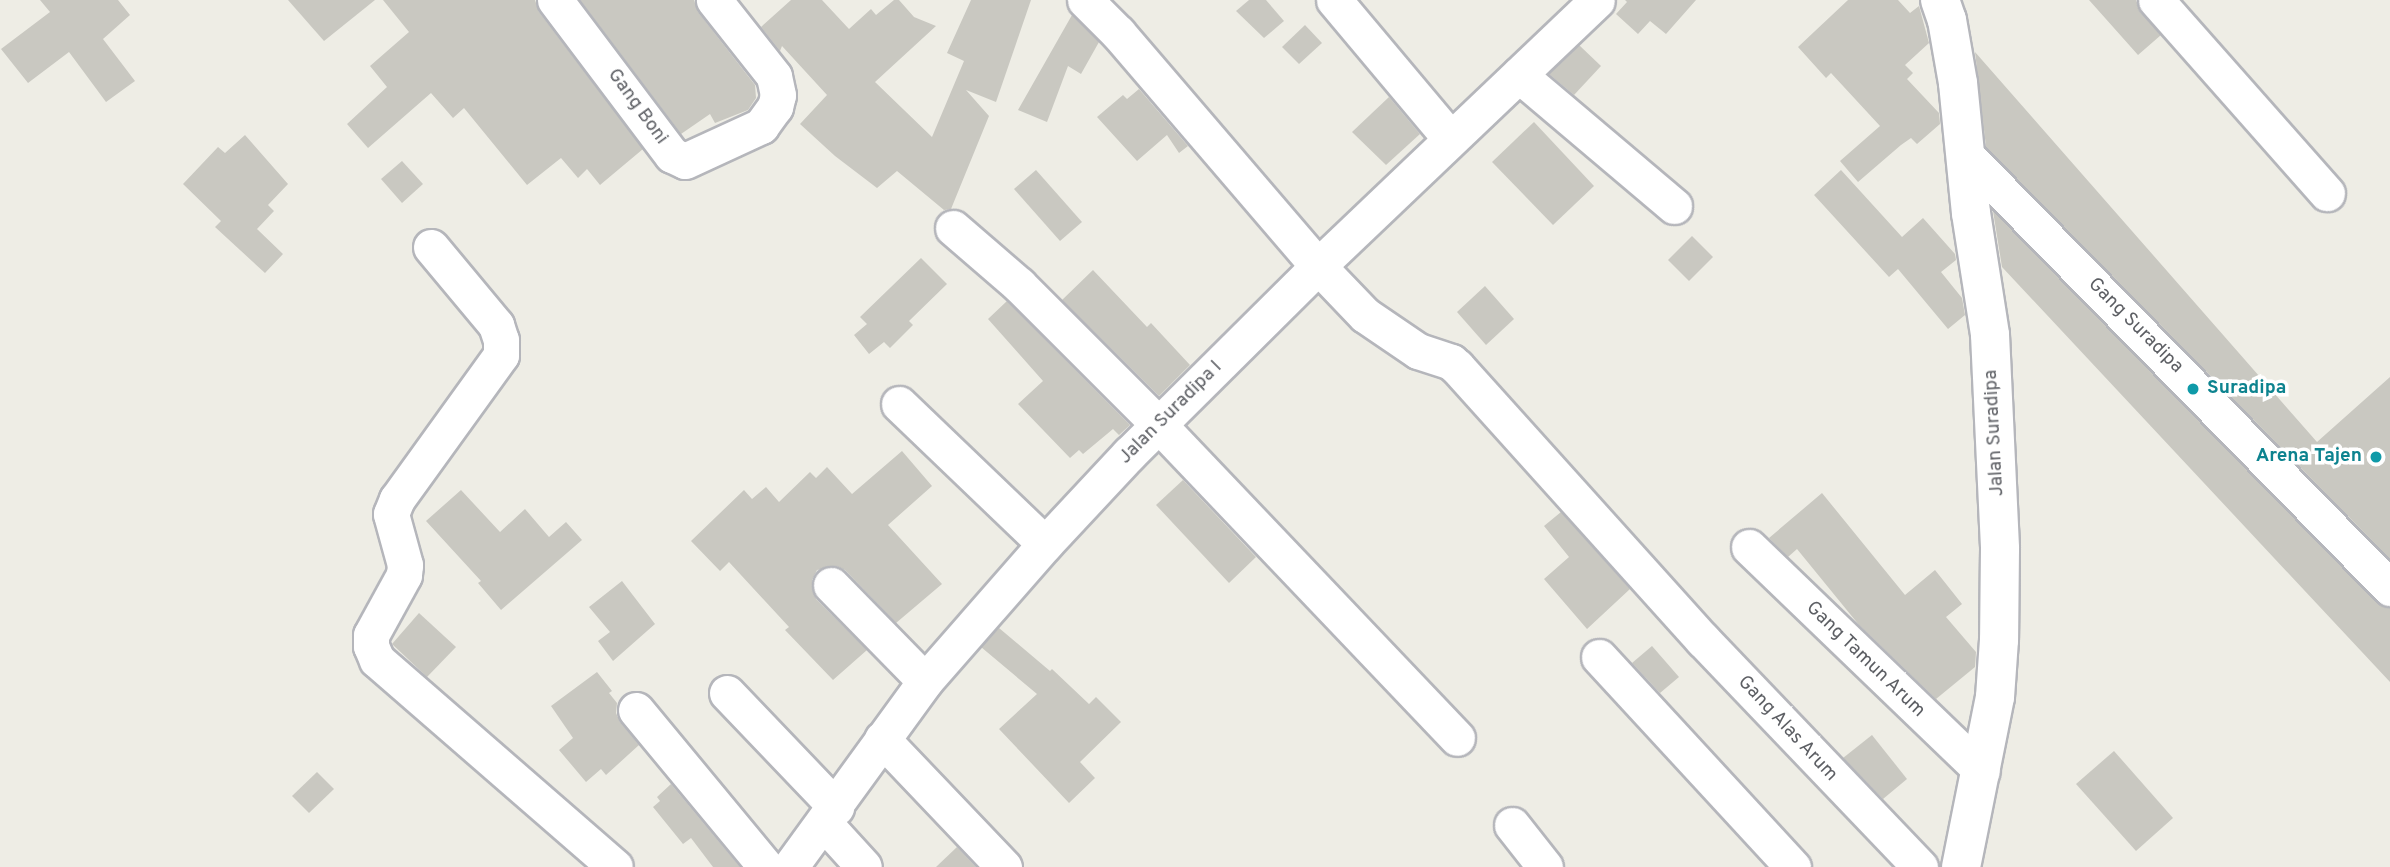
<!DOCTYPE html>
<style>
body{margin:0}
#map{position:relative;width:2390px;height:867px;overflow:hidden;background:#eeede5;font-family:Overpass,sans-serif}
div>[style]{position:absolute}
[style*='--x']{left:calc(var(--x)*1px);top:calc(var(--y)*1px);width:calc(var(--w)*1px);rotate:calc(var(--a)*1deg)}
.building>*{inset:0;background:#c9c8c1}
.roads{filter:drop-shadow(2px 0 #b5b6bb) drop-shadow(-2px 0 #b5b6bb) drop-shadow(0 2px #b5b6bb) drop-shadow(0 -2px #b5b6bb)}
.street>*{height:35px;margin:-17.5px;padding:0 17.5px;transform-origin:17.5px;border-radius:17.5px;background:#fff}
.secondary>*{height:38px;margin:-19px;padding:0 19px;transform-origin:19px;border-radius:19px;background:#fff}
.dots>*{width:19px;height:19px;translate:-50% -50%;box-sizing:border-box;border:4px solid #fff;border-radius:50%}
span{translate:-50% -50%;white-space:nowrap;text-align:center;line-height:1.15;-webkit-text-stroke:7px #fff;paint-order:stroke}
.street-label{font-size:19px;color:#5d5f64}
.culture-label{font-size:19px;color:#0d838f;font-weight:700}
.left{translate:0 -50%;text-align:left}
.right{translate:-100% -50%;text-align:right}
</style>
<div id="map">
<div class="building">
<div style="clip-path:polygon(40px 0,118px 0,130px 15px,103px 39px,135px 81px,106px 102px,69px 52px,28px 83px,1px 49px,50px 12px)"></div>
<div style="clip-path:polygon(288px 0,375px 0,324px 41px)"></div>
<div style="clip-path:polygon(383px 0,535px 0,539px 12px,643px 149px,600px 185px,587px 169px,578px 178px,561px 158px,527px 185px,464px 108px,453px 118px,431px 93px,368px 148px,347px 124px,387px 87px,370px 66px,409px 32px)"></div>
<div style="clip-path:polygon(580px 0,694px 0,698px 12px,755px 85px,756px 98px,748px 110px,715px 123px,710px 114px,681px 134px)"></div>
<div style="clip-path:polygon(791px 0,822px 0,849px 29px,871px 9px,876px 15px,894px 0,899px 0,914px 17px,936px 26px,875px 82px,932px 137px,964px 61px,947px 53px,971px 0,1031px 0,996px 102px,966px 90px,989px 116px,951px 209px,944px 210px,897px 171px,877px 188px,835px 156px,800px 124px,827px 95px,782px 46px,780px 51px,761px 27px)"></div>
<div style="clip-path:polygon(1249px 0,1266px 0,1284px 21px,1264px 38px,1236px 11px)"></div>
<div style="clip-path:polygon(1625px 0,1696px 0,1666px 34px,1650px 21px,1638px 34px,1616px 14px,1627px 2px)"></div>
<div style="clip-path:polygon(1848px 0,1898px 0,1910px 13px,1919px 6px,1929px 43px,1905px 65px,1913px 73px,1907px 79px,1939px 113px,1940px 124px,1917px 144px,1911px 138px,1901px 145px,1858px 182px,1840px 161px,1880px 126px,1831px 73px,1826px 78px,1798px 47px)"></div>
<div style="clip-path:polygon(2089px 0,2136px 0,2141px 13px,2161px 35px,2138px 55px)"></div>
<div style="clip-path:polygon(1072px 15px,1099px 42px,1081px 74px,1068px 66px,1047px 122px,1018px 110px)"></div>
<div style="clip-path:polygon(1305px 25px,1322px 43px,1299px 64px,1282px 47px)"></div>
<div style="clip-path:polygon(1579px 45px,1601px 66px,1574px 95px,1549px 74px)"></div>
<div style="clip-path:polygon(1975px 52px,2317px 442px,2390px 377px,2390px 559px,1986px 147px)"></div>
<div style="clip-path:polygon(1139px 89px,1188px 146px,1179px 153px,1167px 135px,1137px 161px,1097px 117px,1123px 95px,1127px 99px)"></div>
<div style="clip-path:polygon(1389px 97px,1420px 134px,1386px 165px,1352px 132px)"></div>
<div style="clip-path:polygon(1534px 122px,1594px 186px,1553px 225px,1492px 162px)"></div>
<div style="clip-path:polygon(245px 135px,288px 184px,268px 205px,274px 211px,257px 229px,283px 254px,265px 273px,215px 227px,221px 221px,183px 184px,218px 147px,225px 153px)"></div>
<div style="clip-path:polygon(402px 161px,423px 184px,402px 203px,381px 179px)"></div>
<div style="clip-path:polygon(1036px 170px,1082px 222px,1060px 241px,1014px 189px)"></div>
<div style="clip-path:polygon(1841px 170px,1902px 237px,1923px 218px,1955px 254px,1956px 260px,1941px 272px,1962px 298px,1965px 315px,1948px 329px,1898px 269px,1889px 277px,1814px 195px)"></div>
<div style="clip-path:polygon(1993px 211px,2376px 602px,2390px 608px,2390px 682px,2002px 267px)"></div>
<div style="clip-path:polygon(1692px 236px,1713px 257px,1689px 281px,1668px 260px)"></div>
<div style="clip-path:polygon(921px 258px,947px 284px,909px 321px,913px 325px,890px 348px,884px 342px,869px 354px,854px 335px,867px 324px,860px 317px)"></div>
<div style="clip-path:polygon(1093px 270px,1147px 327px,1151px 323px,1190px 365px,1159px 396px,1062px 300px)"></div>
<div style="clip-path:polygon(1485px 286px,1514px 319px,1486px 345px,1457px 312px)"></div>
<div style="clip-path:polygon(1007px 301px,1130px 425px,1119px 435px,1113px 429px,1083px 454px,1079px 450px,1070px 458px,1018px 404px,1043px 381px,988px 319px)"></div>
<div style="clip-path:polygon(902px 451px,932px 486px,888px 525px,942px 584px,896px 623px,845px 570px,836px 566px,817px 570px,812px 580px,816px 599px,867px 650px,833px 680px,785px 630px,789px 627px,729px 562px,720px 571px,691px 541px,744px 490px,752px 499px,766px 487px,779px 502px,810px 472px,816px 478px,827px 467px,852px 494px)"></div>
<div style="clip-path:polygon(1183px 480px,1256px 557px,1229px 583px,1156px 505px)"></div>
<div style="clip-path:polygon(461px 490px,500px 532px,525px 509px,549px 537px,566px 522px,582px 540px,501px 610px,478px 583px,481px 581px,426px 521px)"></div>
<div style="clip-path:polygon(1822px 493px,1905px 595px,1935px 570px,1962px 604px,1946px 617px,1976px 652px,1975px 667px,1936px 699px,1859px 625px,1797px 549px,1788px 557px,1769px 538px)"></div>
<div style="clip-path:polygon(1561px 512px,1630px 589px,1587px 629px,1544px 579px,1569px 557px,1544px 526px)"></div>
<div style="clip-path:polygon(622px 581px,655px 624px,613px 661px,598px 641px,610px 632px,589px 607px)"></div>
<div style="clip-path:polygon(419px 613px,456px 647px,427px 677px,392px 644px)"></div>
<div style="clip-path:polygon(999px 628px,1050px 671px,1052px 669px,1089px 704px,1096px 697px,1121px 722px,1080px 762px,1095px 778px,1069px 803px,999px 729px,1037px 694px,981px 647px)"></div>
<div style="clip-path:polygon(1652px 646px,1679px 677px,1660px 693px,1632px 663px)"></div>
<div style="clip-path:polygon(597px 672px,612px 691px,609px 693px,617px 703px,616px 713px,620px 722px,639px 745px,606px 775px,601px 769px,586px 782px,559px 750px,573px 738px,551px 706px)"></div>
<div style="clip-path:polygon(1872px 735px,1907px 779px,1883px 799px,1843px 758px)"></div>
<div style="clip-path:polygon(2114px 751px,2173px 818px,2136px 851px,2076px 784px)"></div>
<div style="clip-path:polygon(317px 772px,334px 789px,309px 813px,292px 796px)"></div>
<div style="clip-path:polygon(671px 784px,740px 867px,713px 867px,691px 838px,683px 844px,653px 807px,660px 801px,657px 797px)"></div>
<div style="clip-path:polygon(957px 847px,976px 867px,936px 867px)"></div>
</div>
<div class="roads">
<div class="street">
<div style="--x:555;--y:0;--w:194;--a:53"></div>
<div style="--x:672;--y:155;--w:14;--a:25"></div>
<div style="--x:685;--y:161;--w:84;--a:-24.7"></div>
<div style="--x:761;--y:126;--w:24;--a:-54"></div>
<div style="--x:775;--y:107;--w:12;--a:-76"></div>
<div style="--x:778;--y:95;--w:19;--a:-102"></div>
<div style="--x:774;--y:76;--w:97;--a:-128.3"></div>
<div style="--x:1085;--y:0;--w:47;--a:45"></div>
<div style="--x:1118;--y:33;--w:307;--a:49.4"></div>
<div style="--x:1318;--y:266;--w:68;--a:46.2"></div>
<div style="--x:1365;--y:315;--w:64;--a:34.2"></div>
<div style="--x:1418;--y:351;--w:35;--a:18"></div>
<div style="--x:1451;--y:362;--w:8;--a:40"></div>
<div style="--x:1457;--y:367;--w:367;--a:48"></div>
<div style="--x:1703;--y:640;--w:314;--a:46.3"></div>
<div style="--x:1334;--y:0;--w:180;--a:50"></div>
<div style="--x:2156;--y:0;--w:258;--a:48.5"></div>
<div style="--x:1519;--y:75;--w:203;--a:40.2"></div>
<div style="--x:1967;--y:156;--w:605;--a:45.6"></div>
<div style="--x:953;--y:228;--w:87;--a:40.8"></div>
<div style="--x:1019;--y:285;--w:198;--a:45"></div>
<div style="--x:1159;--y:425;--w:432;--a:46.4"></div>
<div style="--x:431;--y:247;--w:102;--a:50.2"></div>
<div style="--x:496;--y:325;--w:16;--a:72"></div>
<div style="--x:501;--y:340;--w:15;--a:90"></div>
<div style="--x:501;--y:355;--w:178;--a:125.8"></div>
<div style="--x:397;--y:499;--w:16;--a:112"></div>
<div style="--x:391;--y:514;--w:53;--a:74.6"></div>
<div style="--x:405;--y:565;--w:10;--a:96"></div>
<div style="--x:404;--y:575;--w:68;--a:118.8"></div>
<div style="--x:371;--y:635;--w:11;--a:90"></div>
<div style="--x:371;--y:646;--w:15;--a:67"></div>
<div style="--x:377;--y:660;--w:315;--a:41"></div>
<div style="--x:899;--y:404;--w:202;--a:43.8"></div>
<div style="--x:1749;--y:547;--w:323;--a:43.9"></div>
<div style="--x:831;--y:585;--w:134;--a:45.6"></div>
<div style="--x:1599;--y:657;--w:286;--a:47.3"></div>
<div style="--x:727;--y:693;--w:158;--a:46.3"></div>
<div style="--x:636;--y:710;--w:204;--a:50.4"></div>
<div style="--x:882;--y:739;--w:177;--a:46.4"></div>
<div style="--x:824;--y:823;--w:59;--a:47.7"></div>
<div style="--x:1512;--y:825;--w:53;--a:51.8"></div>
<div style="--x:790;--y:867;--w:230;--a:-54"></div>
<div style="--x:925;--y:681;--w:182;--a:-48.8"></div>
<div style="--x:1045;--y:544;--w:123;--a:-47"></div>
<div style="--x:1129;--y:454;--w:267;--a:-44.8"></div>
<div style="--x:1318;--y:266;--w:385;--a:-43.6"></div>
</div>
<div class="secondary">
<div style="--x:1940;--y:0;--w:21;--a:71"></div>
<div style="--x:1947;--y:20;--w:64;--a:80.1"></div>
<div style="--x:1958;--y:83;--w:131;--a:84.3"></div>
<div style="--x:1971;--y:213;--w:123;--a:81.1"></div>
<div style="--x:1990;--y:335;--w:214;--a:87.3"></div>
<div style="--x:2000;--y:549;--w:91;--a:90.6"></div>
<div style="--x:1999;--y:640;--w:57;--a:94"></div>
<div style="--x:1995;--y:697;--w:173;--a:101.3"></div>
</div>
</div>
<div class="dots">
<div style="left:2193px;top:389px;background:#0f9aa8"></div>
<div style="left:2376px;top:457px;background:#0f9aa8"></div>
</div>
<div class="street-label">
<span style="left:637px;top:107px;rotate:54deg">Gang Boni</span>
<span style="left:2135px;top:326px;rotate:45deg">Gang Suradipa</span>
<span style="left:1171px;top:413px;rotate:-45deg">Jalan Suradipa I</span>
<span style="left:1995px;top:433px;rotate:-93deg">Jalan Suradipa</span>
<span style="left:1865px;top:660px;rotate:44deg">Gang Tamun Arum</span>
<span style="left:1787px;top:729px;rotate:47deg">Gang Alas Arum</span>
</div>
<div class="culture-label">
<span class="left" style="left:2207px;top:389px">Suradipa</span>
<span class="right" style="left:2362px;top:457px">Arena Tajen</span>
</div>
</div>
